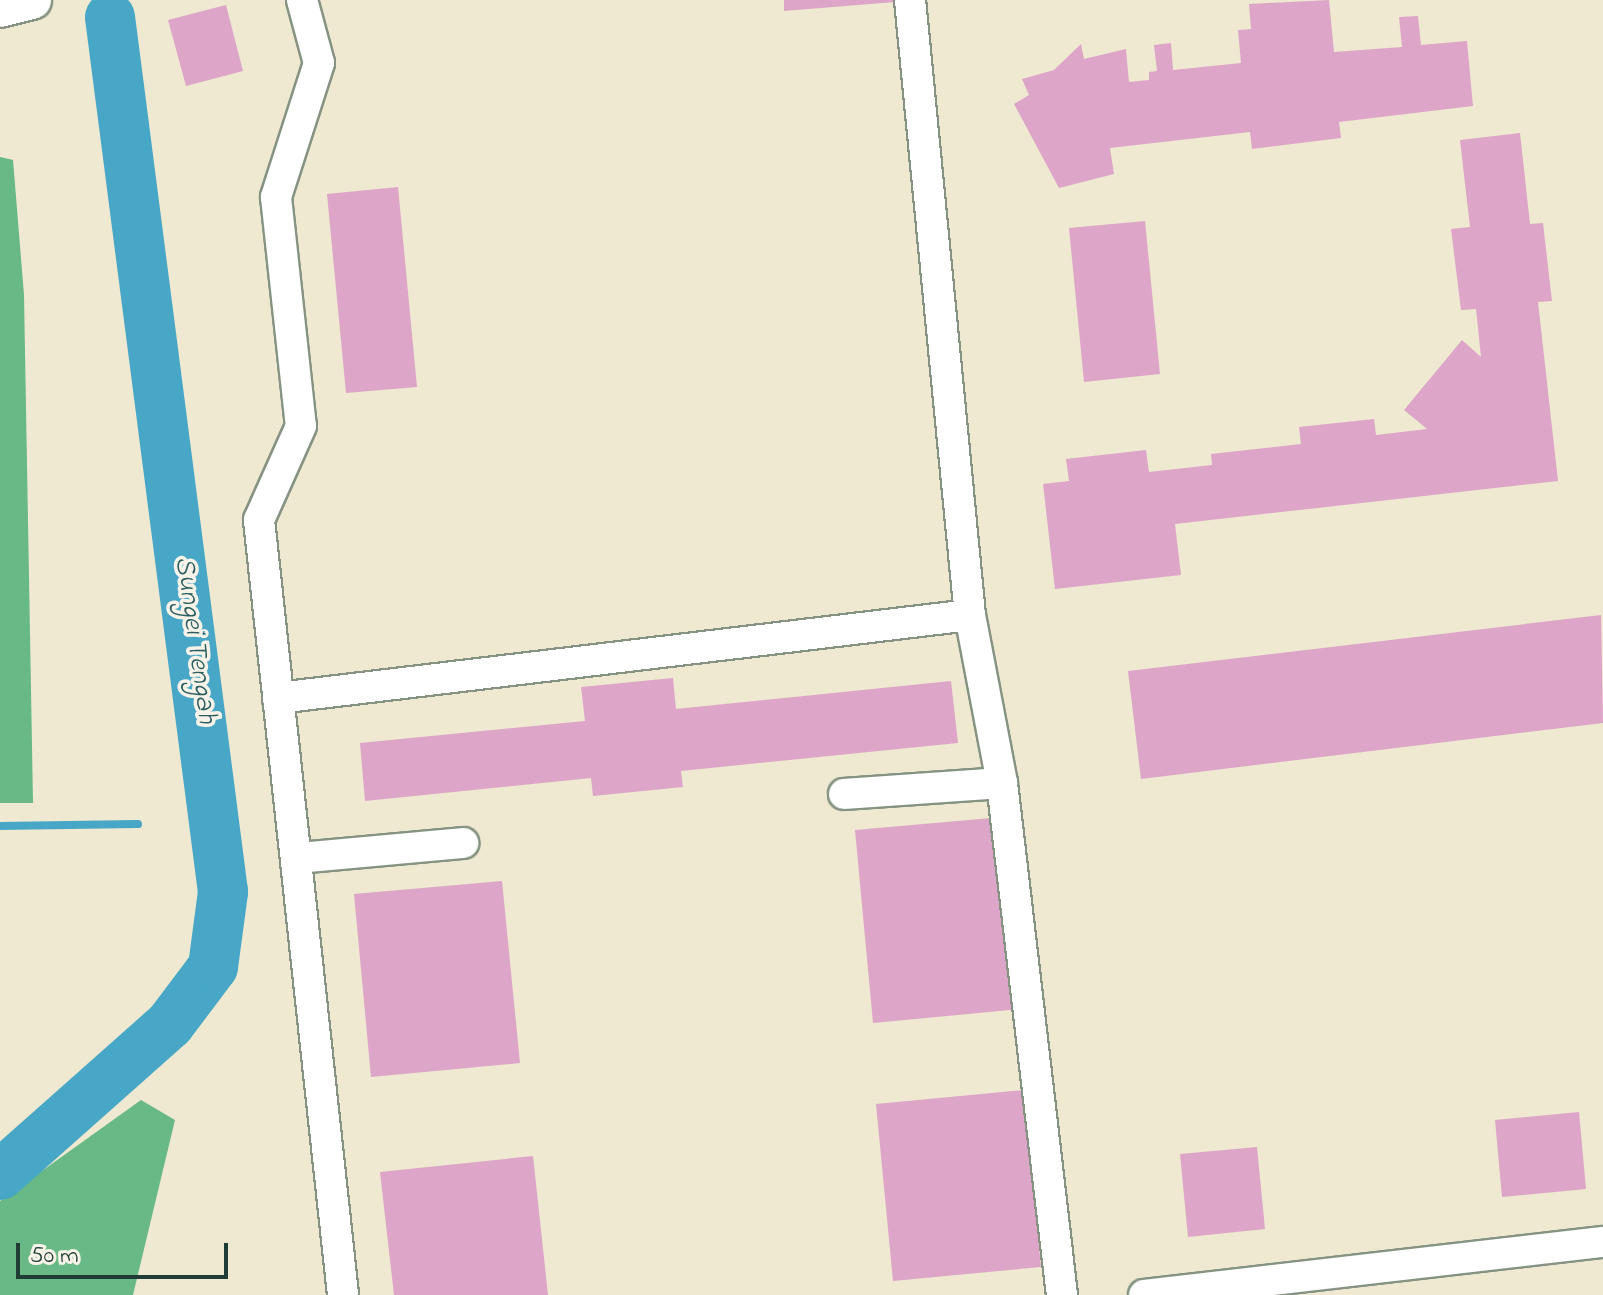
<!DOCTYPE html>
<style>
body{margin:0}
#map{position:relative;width:1603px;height:1295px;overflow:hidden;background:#eee9d0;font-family:"Indie Flower",sans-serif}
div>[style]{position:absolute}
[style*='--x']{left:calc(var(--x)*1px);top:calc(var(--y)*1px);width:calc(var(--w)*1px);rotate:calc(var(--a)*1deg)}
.forest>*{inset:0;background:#68b985}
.stream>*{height:8px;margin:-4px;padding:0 4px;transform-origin:4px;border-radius:4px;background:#48a7c7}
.river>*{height:50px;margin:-25px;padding:0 25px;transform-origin:25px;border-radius:25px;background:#48a7c7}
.building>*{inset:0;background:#dda5c8}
.roads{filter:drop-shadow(2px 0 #869382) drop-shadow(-2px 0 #869382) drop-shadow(0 2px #869382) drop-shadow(0 -2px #869382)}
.minor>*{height:30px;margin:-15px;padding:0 15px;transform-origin:15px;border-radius:15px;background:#fff}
.major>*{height:38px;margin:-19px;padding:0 19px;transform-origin:19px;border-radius:19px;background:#fff}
span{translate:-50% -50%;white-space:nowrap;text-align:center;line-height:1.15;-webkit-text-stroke:7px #f7f3e8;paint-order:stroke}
.water-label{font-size:28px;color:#2b5d60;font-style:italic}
.scale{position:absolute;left:16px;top:1243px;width:212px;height:36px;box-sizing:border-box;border:4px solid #1f3d34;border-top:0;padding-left:10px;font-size:24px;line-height:28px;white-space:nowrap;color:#1f3d34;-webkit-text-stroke:6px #f7f3e8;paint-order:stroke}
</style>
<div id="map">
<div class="forest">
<div style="clip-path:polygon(0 157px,13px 160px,24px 295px,33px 803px,0 803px)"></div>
<div style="clip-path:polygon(141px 1100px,175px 1120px,133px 1295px,0 1295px,0 1201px)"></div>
</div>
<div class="stream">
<div style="--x:0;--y:826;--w:138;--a:-0.8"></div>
</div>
<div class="river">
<div style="--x:0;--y:1175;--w:227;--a:-41.6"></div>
<div style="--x:170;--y:1024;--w:71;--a:-53"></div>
<div style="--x:213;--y:967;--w:76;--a:-82.4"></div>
<div style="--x:223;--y:892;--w:882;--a:-97.36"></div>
</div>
<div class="building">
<div style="clip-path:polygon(784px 0,895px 0,895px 2px,784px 11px)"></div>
<div style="clip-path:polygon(1329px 0,1334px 52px,1402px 47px,1399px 17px,1418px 16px,1421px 45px,1467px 41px,1473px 106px,1339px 122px,1341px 138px,1252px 149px,1250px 132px,1110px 148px,1114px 174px,1059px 188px,1014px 104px,1029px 95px,1022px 79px,1054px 70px,1081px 44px,1084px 59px,1126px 49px,1129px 82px,1149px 80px,1149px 72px,1157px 71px,1154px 45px,1171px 43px,1173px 70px,1241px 63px,1238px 30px,1251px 29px,1249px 4px)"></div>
<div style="clip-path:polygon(226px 5px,243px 71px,186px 86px,168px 20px)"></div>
<div style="clip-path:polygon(1520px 133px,1530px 224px,1543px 223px,1552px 301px,1538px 302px,1558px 481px,1175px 524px,1181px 575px,1055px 589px,1043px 484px,1069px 481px,1066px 459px,1146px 450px,1149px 472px,1212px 465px,1211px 454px,1301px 444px,1299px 427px,1374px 419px,1376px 435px,1427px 429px,1404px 410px,1462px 340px,1481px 357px,1476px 309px,1461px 310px,1451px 229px,1470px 227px,1460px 140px)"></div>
<div style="clip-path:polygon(398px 187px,417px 387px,346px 393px,327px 194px)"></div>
<div style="clip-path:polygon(1145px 221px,1160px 374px,1084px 382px,1069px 228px)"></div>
<div style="clip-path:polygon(1601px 615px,1603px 723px,1141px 779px,1128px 671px)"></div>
<div style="clip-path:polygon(673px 678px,676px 709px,951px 681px,958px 743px,681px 771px,683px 787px,593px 796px,591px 778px,365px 801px,360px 743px,585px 721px,581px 687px)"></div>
<div style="clip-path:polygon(1003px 817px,1021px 1009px,873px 1023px,855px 830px)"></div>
<div style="clip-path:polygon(502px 881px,520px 1063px,371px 1077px,354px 894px)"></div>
<div style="clip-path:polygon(1024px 1090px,1041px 1267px,893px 1281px,876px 1104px)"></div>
<div style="clip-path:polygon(1579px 1112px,1586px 1189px,1502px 1197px,1495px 1120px)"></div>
<div style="clip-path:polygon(1257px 1147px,1265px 1229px,1188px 1237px,1180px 1154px)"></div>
<div style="clip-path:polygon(533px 1156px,548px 1295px,394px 1295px,380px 1172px)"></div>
</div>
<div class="roads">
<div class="minor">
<div style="--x:302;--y:0;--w:65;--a:74.9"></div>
<div style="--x:319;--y:63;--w:141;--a:107.8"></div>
<div style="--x:276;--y:197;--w:230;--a:83.8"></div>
<div style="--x:301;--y:426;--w:103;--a:114.1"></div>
<div style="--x:259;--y:520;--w:780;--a:83.81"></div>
<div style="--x:910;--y:0;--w:618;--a:84.43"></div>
<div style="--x:970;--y:615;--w:171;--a:79.2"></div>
<div style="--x:1002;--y:783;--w:516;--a:83.32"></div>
<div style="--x:278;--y:698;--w:697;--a:-6.84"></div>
<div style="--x:844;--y:794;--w:158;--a:-4"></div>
<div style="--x:298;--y:858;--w:166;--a:-5.2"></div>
<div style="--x:1144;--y:1295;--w:462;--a:-6.6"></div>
</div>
<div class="major">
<div style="--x:0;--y:8;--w:33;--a:-14"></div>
</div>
</div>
<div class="water-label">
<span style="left:194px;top:640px;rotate:82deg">Sungei Tengah</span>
</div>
<div class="scale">50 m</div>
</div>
